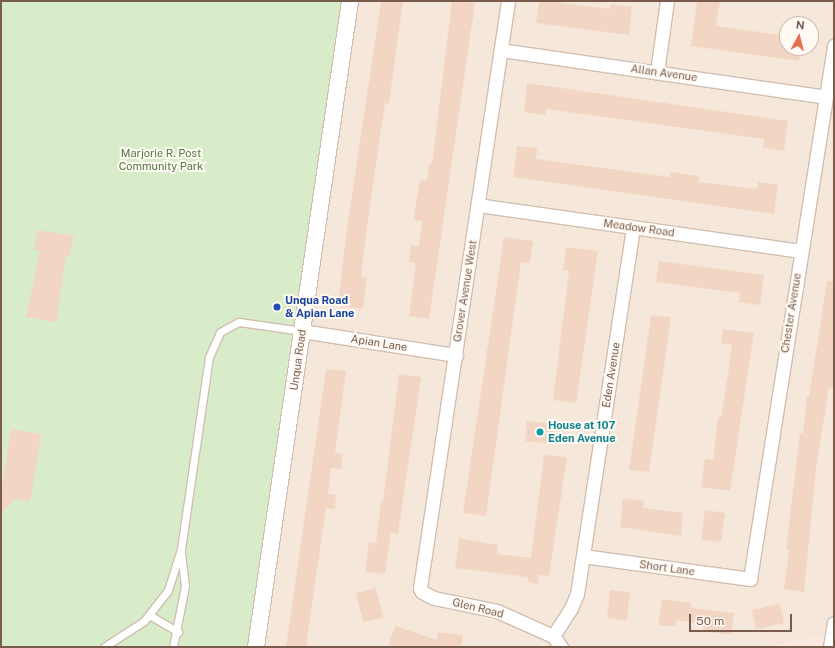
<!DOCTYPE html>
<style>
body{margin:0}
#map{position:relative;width:835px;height:648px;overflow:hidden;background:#fdf6ec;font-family:"Public Sans",sans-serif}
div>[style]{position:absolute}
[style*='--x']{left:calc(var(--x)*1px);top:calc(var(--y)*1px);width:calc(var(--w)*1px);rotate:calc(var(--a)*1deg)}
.residential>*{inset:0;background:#f5e8da}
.commercial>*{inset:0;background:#fde8e0}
.green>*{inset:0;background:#d8ecc9}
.building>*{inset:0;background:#f3d5c3}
.roads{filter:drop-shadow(1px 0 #d1beb0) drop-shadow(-1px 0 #d1beb0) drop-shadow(0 1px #d1beb0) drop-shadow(0 -1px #d1beb0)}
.service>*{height:7px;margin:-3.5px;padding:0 3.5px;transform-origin:3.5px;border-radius:3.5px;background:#fff}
.minor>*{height:13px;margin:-6.5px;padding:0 6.5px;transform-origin:6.5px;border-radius:6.5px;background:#fff}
.tertiary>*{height:16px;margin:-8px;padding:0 8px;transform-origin:8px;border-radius:8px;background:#fff}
.dots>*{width:11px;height:11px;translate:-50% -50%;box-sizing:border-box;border:2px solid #fffaf3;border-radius:50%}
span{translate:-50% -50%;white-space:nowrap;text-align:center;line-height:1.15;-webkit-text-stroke:4px #fffaf3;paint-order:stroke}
.street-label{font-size:11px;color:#7a5c4d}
.park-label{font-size:11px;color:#537a41}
.transit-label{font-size:11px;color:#164399;font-weight:700}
.left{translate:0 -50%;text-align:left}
.culture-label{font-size:11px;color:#0d838f;font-weight:700}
.frame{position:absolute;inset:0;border:2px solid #7a5c4d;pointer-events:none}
.north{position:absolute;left:779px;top:16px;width:40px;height:40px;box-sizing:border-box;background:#fffaf3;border:1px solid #cabbb1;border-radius:50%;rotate:7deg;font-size:11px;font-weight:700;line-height:16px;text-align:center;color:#7a5c4d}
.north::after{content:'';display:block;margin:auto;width:14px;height:18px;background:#e76f51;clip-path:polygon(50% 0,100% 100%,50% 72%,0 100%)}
.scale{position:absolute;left:689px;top:614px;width:103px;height:18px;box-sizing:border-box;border:2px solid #7a5c4d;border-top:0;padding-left:5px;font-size:12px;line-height:14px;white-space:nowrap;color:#7a5c4d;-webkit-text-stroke:3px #fffaf3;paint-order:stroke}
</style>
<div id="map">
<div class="residential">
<div style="clip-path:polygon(evenodd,345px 1px,834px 1px,834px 640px,819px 637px,771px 647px,251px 647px,345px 1px,787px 24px,811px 24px,811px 48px,787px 48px,787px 24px)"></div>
</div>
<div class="commercial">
<div style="clip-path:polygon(819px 637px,834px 640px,834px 647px,771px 647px)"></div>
</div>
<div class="green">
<div style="clip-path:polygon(1px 1px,345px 1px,251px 647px,1px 647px)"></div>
</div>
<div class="building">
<div style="clip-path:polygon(381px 1px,403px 1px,389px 104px,385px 103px,367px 227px,361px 277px,367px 278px,363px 309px,338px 306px,346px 235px)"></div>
<div style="clip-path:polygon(452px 1px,475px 3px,429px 319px,409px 316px,416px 263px,409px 262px,411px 245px,419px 246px,422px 221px,414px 220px,416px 203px,420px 180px,427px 181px,429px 163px,432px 164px)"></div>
<div style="clip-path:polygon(539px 1px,561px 1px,561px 3px,610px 9px,611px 4px,632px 7px,629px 35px,536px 23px)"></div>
<div style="clip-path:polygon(697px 1px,720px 1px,716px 26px,787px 36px,787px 48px,801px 48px,799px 61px,691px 46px)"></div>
<div style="clip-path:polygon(527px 83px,788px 121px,784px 151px,763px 148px,764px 139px,546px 109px,545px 115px,524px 112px)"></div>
<div style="clip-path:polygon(517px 146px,537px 148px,536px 159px,670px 177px,671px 172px,699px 176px,699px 182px,757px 189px,758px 182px,778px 185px,774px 214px,513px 177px)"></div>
<div style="clip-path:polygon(38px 230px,74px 236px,70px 257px,66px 256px,56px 322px,26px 317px,40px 251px,34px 250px)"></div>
<div style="clip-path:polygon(504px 237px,533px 241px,530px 263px,521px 262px,486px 516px,463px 513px)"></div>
<div style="clip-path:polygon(566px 247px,598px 251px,576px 403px,553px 400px,569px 271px,563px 270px)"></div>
<div style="clip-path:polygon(659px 261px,764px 275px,760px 305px,739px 302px,740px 293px,656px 282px)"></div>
<div style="clip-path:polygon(827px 281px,834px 281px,834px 388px,829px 387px,816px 469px,804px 592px,784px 589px,789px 550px,786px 549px,800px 433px,803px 433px,807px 397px,809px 397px)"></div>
<div style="clip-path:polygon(651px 315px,671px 317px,649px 472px,629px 470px)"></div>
<div style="clip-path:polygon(723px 329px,754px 333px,730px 491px,701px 487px,705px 459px,713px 460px,718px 417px,721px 417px,728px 374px,732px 345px,721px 343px)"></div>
<div style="clip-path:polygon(326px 369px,346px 371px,335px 453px,343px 454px,341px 469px,331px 468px,328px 494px,336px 495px,335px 509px,326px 508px,306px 647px,286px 647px)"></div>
<div style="clip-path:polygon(399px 374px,421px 377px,398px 534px,391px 533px,385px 574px,365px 572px,369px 542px,376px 543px,381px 501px,383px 502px)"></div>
<div style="clip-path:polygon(527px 421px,555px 424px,553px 444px,525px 441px)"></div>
<div style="clip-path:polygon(11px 429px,41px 434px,30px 501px,15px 499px,1px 513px,1px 493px)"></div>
<div style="clip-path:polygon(544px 455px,567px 457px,549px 576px,539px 575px,538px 584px,528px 582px,528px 577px,455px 568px,459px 538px,498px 545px,497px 554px,531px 558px)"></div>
<div style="clip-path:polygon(623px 498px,644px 501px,643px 508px,683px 513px,681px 536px,620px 527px)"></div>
<div style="clip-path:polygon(705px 510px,725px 513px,721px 542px,701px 540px)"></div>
<div style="clip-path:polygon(376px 588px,383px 618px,363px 622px,356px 593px)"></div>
<div style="clip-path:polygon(610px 590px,630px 592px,627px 621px,607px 618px)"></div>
<div style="clip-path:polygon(662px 599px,691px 603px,691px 608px,734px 613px,731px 635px,703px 631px,704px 624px,676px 620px,675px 627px,658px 625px)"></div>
<div style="clip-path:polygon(780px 604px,784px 623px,756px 629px,752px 610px)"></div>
<div style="clip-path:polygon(395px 626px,437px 640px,438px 632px,463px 635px,461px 647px,397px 647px,389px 644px)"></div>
</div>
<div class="roads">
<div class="service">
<div style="--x:149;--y:615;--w:34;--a:30"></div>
<div style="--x:104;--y:647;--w:48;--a:-33"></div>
<div style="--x:144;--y:621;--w:39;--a:-52"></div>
<div style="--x:168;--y:590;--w:43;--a:-72.4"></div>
<div style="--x:181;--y:549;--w:194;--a:-81.7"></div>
<div style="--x:209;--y:357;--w:27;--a:-66"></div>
<div style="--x:220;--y:332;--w:21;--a:-28"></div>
<div style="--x:239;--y:322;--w:64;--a:8.1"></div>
<div style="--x:173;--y:647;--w:62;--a:-78.9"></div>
<div style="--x:185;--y:586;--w:33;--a:-97"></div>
</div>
<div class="minor">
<div style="--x:508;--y:1;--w:594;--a:98.53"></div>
<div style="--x:420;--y:588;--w:4;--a:63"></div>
<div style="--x:422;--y:592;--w:13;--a:27"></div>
<div style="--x:434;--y:598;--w:64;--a:11.7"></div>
<div style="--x:497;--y:611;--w:61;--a:24.1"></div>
<div style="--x:553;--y:636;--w:14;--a:54"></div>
<div style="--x:501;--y:50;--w:328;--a:8.2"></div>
<div style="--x:657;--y:72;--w:72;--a:-82"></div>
<div style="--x:478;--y:205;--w:325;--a:8.1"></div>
<div style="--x:302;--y:331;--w:156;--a:8.9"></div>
<div style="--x:583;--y:556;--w:169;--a:7.8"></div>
<div style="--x:750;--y:579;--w:540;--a:-81.04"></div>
<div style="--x:553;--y:636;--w:33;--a:-57"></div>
<div style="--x:571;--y:608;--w:15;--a:-67"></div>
<div style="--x:577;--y:594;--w:371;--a:-81.3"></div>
<div style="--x:830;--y:647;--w:24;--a:-81"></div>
</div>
<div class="tertiary">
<div style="--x:256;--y:647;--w:653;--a:-81.72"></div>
</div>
</div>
<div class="dots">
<div style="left:277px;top:307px;background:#1a4fb4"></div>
<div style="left:540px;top:432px;background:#0f9aa8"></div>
</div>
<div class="street-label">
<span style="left:664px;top:73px;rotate:8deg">Allan Avenue</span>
<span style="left:639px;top:228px;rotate:8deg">Meadow Road</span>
<span style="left:465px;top:291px;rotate:-81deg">Grover Avenue West</span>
<span style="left:791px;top:313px;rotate:-81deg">Chester Avenue</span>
<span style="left:379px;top:343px;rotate:9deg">Apian Lane</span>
<span style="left:298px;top:360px;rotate:-82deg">Unqua Road</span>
<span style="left:611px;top:375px;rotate:-81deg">Eden Avenue</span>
<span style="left:667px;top:568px;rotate:8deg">Short Lane</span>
<span style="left:478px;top:608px;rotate:14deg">Glen Road</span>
</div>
<div class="park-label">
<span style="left:161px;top:160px">Marjorie R. Post<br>Community Park</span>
</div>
<div class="transit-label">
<span class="left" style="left:285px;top:307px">Unqua Road<br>&amp; Apian Lane</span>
</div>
<div class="culture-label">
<span class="left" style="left:548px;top:432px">House at 107<br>Eden Avenue</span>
</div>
<div class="frame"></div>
<div class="north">N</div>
<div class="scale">50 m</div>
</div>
